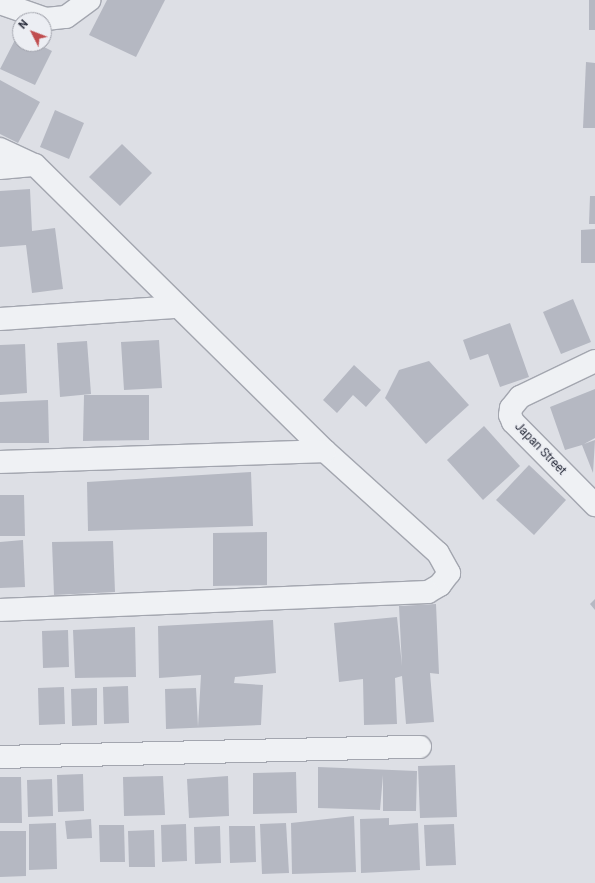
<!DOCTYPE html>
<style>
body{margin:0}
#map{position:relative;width:595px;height:883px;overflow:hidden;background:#dddfe5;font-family:Roboto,sans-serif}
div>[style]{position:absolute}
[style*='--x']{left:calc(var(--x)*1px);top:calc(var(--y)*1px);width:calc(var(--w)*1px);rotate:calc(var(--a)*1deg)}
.building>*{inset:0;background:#b5b8c2}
.roads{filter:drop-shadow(1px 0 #a3a6af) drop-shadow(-1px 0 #a3a6af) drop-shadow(0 1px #a3a6af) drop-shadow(0 -1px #a3a6af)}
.minor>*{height:22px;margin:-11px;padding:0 11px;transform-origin:11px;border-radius:11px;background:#eff1f4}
span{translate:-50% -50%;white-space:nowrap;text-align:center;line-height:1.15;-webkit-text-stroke:4px #eceef3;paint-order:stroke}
.street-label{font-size:12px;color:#282c3b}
.north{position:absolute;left:12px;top:12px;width:40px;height:40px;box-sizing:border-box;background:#eceef3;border:1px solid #9ea0a9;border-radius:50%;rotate:312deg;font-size:11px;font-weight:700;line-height:16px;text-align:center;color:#282c3b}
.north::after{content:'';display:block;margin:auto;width:14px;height:18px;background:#c04d4f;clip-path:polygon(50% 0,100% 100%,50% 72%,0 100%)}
</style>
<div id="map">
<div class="building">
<div style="clip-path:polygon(107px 0,165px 0,136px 57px,89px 35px)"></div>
<div style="clip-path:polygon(589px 0,595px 0,595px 30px,589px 30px)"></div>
<div style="clip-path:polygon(18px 34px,20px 44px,38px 44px,52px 51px,35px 85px,0 69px)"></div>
<div style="clip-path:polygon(586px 62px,595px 63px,595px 128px,583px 128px)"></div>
<div style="clip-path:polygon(0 80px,40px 102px,18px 143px,0 134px)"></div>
<div style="clip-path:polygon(55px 110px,84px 123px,69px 159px,40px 147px)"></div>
<div style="clip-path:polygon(122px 144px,152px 173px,120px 206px,89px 177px)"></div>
<div style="clip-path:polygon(30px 189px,32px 231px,55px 228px,63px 289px,32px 293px,26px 245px,0 247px,0 191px)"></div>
<div style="clip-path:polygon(590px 196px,595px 196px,595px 224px,589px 224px)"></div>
<div style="clip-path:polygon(595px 229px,595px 263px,581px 263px,581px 230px)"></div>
<div style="clip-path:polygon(573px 299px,591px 342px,561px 354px,543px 312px)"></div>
<div style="clip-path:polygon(510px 323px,529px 377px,500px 387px,488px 354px,470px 360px,463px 340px)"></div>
<div style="clip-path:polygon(159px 340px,162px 388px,124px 390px,121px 342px)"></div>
<div style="clip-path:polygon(87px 341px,91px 394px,60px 397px,57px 343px)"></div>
<div style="clip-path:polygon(25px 344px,27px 393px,0 395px,0 345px)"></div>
<div style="clip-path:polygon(429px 361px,469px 405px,426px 444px,385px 398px,399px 370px)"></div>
<div style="clip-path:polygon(354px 365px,381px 390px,366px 407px,353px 395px,337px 413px,323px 400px)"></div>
<div style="clip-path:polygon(595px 389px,595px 438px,584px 444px,595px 440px,593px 473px,582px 445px,565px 450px,550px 407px)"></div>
<div style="clip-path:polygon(84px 395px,149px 395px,149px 440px,83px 441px)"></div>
<div style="clip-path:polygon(48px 400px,49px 443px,0 443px,0 402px)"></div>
<div style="clip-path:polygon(484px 426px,520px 466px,483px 500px,447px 460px)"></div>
<div style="clip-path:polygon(529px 465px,566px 500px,534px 535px,496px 500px)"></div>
<div style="clip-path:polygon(251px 472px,253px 526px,88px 531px,87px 482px)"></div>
<div style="clip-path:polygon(0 495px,24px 495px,25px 536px,0 536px)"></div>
<div style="clip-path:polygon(267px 532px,267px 585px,213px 586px,213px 533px)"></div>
<div style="clip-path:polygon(23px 540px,25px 587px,0 588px,0 542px)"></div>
<div style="clip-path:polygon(113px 541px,115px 592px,54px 595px,52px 542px)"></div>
<div style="clip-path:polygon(595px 599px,595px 610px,590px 604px)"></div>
<div style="clip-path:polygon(436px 604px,439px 674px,430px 673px,434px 722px,406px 724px,402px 676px,395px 678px,397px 724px,364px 725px,363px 679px,339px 682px,334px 623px,397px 617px,402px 666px,399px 606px)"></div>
<div style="clip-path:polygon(273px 620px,276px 673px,235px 677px,234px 683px,263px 685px,261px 725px,166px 729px,165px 689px,196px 688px,198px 727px,201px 675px,159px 678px,158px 626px)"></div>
<div style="clip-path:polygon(135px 627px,136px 677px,75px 678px,73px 630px)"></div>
<div style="clip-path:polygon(68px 630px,69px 667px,43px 668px,42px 631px)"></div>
<div style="clip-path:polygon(128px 686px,129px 723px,104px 724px,103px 687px)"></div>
<div style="clip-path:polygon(64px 687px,65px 724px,39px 725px,38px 688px)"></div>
<div style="clip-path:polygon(97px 688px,97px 725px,72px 726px,71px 689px)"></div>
<div style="clip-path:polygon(455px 765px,457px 817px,420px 818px,418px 766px)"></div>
<div style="clip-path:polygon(318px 767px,417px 771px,416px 811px,383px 811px,383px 775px,380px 810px,318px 808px)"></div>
<div style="clip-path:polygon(296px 772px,297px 813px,253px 814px,253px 773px)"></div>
<div style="clip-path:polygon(83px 774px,84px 811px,58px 812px,57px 775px)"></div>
<div style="clip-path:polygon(163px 776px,165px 815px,124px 816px,123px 777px)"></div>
<div style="clip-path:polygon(228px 776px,229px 816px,189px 818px,187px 779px)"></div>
<div style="clip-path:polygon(0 777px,21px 777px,22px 823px,0 823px)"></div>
<div style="clip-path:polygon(52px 779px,53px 816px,28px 817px,27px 780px)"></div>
<div style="clip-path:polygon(354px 816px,356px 872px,292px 874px,291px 823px)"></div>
<div style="clip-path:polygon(389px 818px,389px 825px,418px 823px,420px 870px,361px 873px,360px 819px)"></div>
<div style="clip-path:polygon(91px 819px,92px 838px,67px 839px,65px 821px)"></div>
<div style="clip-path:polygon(56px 823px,57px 869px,29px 870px,29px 824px)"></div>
<div style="clip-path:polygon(286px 823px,289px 873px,262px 874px,260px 824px)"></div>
<div style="clip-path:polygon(186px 824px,187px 861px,162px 862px,161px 825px)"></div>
<div style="clip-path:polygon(454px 824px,456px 865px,426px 866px,424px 825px)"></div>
<div style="clip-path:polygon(99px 825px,124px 825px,125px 862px,100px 862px)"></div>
<div style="clip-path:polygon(220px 826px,221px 863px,195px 864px,194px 827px)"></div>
<div style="clip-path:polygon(229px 826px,255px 826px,256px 862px,230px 863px)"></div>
<div style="clip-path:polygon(154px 830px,155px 867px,129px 867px,128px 831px)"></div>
<div style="clip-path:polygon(0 831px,26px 831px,26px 876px,0 877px)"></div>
</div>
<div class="roads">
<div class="minor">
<div style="--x:0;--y:3;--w:49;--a:19.2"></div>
<div style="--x:46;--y:19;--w:20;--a:-6"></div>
<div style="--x:66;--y:17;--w:29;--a:-36"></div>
<div style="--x:0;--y:149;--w:38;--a:25"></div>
<div style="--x:35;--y:165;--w:407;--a:44.6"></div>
<div style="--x:325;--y:451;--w:152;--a:42.1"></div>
<div style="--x:438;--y:553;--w:23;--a:61"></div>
<div style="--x:449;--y:573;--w:15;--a:127"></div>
<div style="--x:440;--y:585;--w:14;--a:150"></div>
<div style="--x:428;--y:592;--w:428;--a:177.6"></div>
<div style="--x:0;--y:168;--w:33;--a:-5"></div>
<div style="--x:0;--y:319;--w:178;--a:-3.9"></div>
<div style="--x:595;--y:361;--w:83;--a:154.4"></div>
<div style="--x:520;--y:397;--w:14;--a:129"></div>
<div style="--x:511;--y:408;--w:7;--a:98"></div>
<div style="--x:510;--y:415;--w:8;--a:67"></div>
<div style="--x:513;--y:422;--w:117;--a:45.3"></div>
<div style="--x:0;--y:462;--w:325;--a:-1.9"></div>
<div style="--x:0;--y:757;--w:420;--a:-1.4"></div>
</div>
</div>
<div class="street-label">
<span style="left:540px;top:449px;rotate:46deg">Japan Street</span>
</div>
<div class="north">N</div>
</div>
